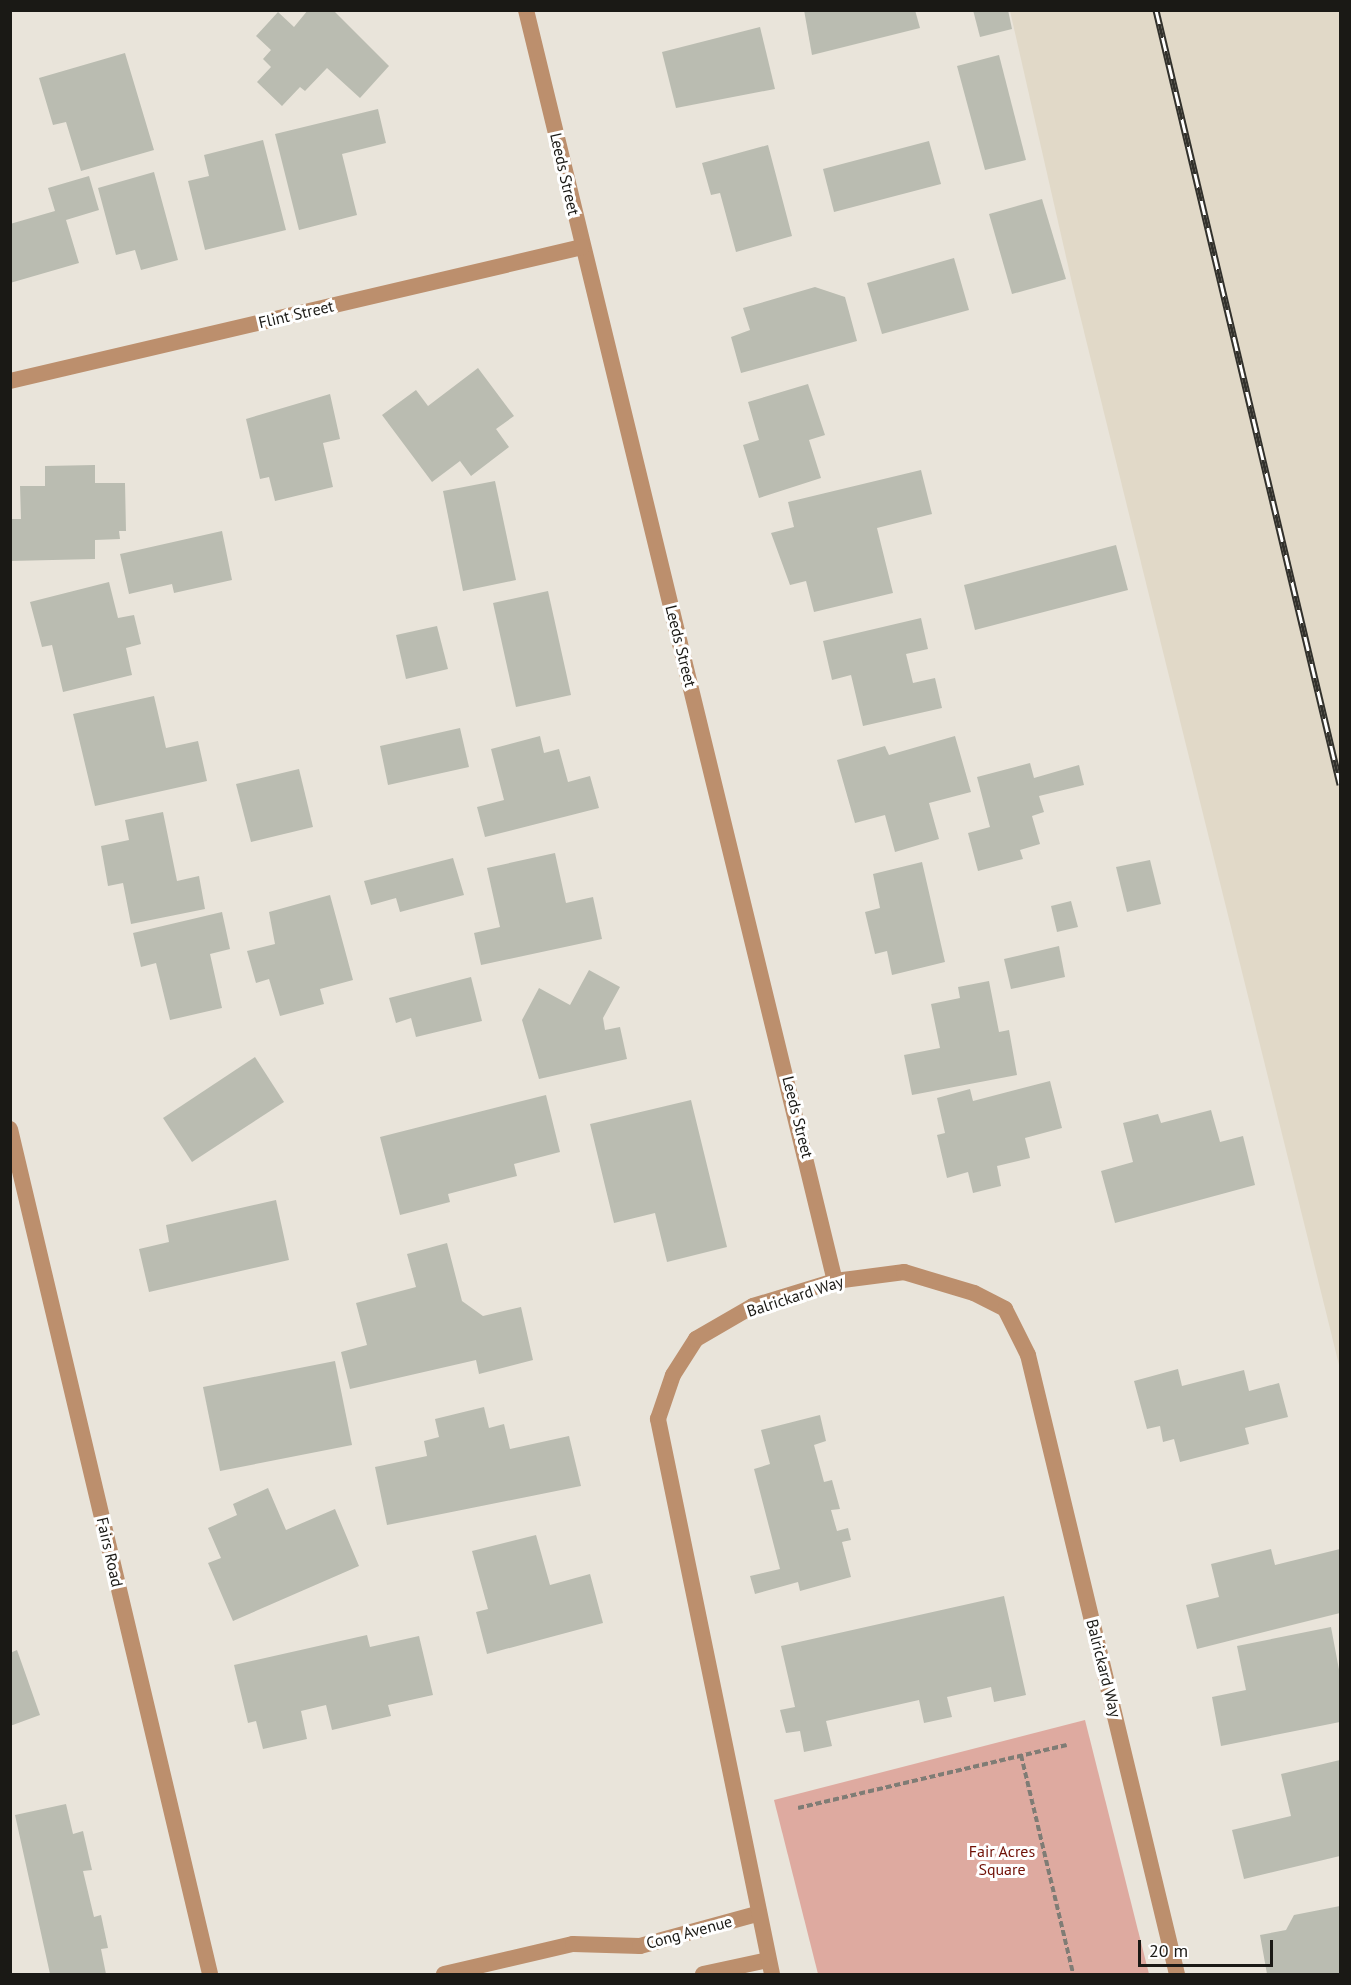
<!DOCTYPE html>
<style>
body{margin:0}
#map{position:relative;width:1351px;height:1985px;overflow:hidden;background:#e9e4da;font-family:"PT Sans",sans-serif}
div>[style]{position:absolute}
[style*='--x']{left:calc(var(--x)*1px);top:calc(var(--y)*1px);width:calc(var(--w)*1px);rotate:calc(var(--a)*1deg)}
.built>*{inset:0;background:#e1d9c8}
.green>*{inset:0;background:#deaaa0}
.building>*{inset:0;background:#babcb1}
.path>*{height:4px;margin-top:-2px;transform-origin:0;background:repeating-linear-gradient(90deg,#7f7c75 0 6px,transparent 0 9px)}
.minor>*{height:16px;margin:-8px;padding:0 8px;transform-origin:8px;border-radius:8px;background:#bc8f6d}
.tertiary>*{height:16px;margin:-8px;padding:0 8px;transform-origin:8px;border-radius:8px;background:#bc8f6d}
.rail>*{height:7px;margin-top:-3.5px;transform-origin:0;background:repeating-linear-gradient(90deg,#fff 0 14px,#32312c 0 28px);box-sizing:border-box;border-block:2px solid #32312c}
span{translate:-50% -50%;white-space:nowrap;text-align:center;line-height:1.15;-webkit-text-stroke:6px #fff;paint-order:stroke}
.street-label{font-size:16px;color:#1a1915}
.park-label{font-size:16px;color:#701106}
.frame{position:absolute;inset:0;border:12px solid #1a1915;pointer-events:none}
.scale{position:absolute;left:1138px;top:1940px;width:135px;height:27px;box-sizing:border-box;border:3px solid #1a1915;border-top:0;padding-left:8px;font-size:18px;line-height:21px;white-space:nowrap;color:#1a1915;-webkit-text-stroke:4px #fff;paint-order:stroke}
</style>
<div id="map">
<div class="built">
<div style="clip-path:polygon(1010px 11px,1340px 11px,1340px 1369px,1072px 283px)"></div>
</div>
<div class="green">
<div style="clip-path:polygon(1085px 1720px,1149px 1974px,818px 1974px,774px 1800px)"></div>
</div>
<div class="building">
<div style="clip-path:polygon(308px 10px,333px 10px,389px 66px,360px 98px,327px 68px,305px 91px,300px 87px,282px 106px,257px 82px,271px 67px,263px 59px,271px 50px,256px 36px,278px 12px,294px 27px)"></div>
<div style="clip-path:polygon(804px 10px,915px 10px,920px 28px,812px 55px)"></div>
<div style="clip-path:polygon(973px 10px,1008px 10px,1012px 29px,980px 37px)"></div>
<div style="clip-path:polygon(760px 27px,775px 89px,676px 108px,662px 52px)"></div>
<div style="clip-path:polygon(125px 53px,154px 150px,81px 171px,66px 122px,53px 125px,39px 78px)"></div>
<div style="clip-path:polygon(999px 55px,1026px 160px,985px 170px,957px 66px)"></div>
<div style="clip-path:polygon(378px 109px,386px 143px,342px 154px,357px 215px,299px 230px,275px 134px)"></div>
<div style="clip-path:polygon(263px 140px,286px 230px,205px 250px,188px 181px,209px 176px,204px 155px)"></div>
<div style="clip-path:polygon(929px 141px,941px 184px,834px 212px,823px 169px)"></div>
<div style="clip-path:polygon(768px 145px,792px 236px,736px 252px,720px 193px,711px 195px,702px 163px)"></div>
<div style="clip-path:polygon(154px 172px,178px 260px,141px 270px,135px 250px,116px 255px,98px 188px)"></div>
<div style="clip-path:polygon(89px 176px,99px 210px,66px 220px,79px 263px,10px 283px,10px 224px,55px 211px,48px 188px)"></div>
<div style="clip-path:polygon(1042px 199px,1066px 279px,1012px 294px,989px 214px)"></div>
<div style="clip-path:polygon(954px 258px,969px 310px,882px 334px,867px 283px)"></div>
<div style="clip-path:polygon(815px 287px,845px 297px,857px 341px,741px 373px,731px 337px,750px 330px,743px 308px)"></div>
<div style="clip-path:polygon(478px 368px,514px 416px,496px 429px,509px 447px,471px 476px,460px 461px,432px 482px,382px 415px,416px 390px,428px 406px)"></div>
<div style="clip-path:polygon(808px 384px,825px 435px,809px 440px,821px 478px,759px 498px,743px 445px,759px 440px,748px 402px)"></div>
<div style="clip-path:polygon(330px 394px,340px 439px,323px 443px,333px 487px,275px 501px,269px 477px,260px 479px,246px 419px)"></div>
<div style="clip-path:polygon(95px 465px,95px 483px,125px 483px,126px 531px,119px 531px,120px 539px,95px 540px,95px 559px,10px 561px,10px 519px,21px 519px,20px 486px,45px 486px,45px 466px)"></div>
<div style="clip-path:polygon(921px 470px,932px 514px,877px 528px,893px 593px,814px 612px,806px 581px,790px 585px,771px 533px,794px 527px,788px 502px)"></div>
<div style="clip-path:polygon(495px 481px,516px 580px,463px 591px,443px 491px)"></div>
<div style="clip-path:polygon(222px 531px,232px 580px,174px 593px,172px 584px,129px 594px,120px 554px)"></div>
<div style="clip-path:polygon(1116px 545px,1128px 590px,975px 630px,964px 585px)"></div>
<div style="clip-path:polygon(109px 582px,118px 618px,134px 615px,141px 644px,126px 648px,132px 675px,63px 692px,52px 645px,42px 647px,30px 602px)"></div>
<div style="clip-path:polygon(548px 591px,571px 695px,516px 707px,493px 603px)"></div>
<div style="clip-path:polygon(921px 618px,928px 649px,906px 654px,913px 683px,935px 678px,942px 708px,863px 726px,851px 675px,832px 680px,823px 641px)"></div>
<div style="clip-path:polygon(437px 626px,448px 669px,406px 679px,396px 635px)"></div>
<div style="clip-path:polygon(154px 696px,166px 748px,198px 741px,207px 781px,95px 806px,73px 714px)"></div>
<div style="clip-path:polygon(460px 728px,469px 767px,388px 785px,380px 746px)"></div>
<div style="clip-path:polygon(540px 736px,544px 753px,559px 749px,568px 782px,590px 776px,599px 808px,485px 837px,477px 807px,504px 800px,491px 749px)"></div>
<div style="clip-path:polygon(955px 736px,971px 792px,929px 803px,939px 839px,895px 852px,885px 815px,855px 823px,837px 760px,885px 746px,889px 755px)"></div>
<div style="clip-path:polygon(1030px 763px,1034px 778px,1079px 765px,1084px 785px,1039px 796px,1044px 812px,1032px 816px,1040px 844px,1020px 850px,1023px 859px,978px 871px,968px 833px,990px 827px,977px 777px)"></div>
<div style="clip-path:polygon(299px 769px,313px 827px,251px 842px,236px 784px)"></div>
<div style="clip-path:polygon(163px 812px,177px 881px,199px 876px,205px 909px,131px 924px,123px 883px,108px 886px,101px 846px,129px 840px,125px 820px)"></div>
<div style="clip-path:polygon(555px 853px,566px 903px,593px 897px,602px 939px,481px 965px,474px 933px,500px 927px,487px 868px)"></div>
<div style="clip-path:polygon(453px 858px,464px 895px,400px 912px,396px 898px,371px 905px,364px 881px)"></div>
<div style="clip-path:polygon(1150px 860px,1161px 904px,1127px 912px,1116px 867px)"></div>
<div style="clip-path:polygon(922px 862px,945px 962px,892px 975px,887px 951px,875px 954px,865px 912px,880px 908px,873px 874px)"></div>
<div style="clip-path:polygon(330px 895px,353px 980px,320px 989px,324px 1004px,280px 1016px,269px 979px,256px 983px,247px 951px,275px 944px,269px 912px)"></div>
<div style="clip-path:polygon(1071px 901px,1078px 927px,1057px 932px,1051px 906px)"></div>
<div style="clip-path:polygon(222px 912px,230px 949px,210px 954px,222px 1008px,170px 1020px,156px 963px,141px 967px,133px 933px)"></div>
<div style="clip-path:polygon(1059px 946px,1065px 977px,1011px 989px,1004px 959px)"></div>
<div style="clip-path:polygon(589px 970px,620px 987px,603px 1018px,605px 1030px,620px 1027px,627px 1059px,539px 1079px,522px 1020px,539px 988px,570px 1005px)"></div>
<div style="clip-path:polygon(471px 977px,482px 1021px,416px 1037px,411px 1018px,396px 1023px,389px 998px)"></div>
<div style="clip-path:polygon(989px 981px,999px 1032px,1009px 1030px,1017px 1075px,912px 1095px,904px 1055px,940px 1048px,931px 1004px,960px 998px,958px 987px)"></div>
<div style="clip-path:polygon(255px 1057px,284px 1102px,192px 1162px,163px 1118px)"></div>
<div style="clip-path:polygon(1050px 1081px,1062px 1128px,1025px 1138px,1030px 1158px,997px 1166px,1001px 1186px,973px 1193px,968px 1172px,947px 1178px,937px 1135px,945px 1133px,937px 1098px,970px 1089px,973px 1101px)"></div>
<div style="clip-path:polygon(546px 1095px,560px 1152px,514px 1164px,517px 1176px,448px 1194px,450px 1202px,400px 1215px,380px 1137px)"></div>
<div style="clip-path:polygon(691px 1100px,727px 1247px,667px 1262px,655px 1213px,614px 1223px,590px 1124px)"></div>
<div style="clip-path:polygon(1211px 1110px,1220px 1142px,1243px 1136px,1255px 1185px,1115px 1223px,1101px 1171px,1133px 1162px,1123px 1123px,1158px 1114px,1161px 1123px)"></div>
<div style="clip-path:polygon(276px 1200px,289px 1260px,149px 1292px,139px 1249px,169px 1242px,166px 1225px)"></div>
<div style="clip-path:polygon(447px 1243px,462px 1301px,483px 1316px,521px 1307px,533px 1360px,479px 1374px,476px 1360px,350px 1389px,341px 1352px,367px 1345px,356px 1303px,416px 1287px,407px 1254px)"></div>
<div style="clip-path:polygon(335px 1361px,352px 1445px,220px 1471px,203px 1387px)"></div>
<div style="clip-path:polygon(1178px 1369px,1182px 1386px,1244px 1370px,1249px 1391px,1279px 1383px,1288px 1417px,1245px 1428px,1249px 1444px,1180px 1462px,1174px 1439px,1163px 1442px,1160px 1426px,1147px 1429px,1134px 1381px)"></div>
<div style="clip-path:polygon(484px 1407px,489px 1428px,504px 1424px,510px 1449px,569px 1436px,581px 1486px,387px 1525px,375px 1467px,427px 1456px,424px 1441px,439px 1437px,435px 1419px)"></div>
<div style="clip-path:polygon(820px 1415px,826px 1441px,814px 1445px,824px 1482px,832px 1480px,840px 1509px,831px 1510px,837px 1531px,848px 1528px,851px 1540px,842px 1542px,851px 1577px,800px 1591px,798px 1582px,755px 1594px,750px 1576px,780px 1569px,754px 1469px,770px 1464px,761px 1430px)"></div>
<div style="clip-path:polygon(268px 1488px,286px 1530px,335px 1509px,359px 1566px,233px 1621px,208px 1563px,221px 1558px,208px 1528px,237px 1515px,233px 1504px)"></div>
<div style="clip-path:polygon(536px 1535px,550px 1585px,590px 1574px,603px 1623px,487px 1654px,476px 1612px,488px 1609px,472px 1551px)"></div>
<div style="clip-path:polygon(1271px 1549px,1275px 1565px,1340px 1549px,1340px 1613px,1197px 1649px,1186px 1605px,1219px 1597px,1211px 1564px)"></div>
<div style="clip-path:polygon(1004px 1596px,1026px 1695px,994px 1702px,991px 1687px,947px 1697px,952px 1717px,924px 1723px,919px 1700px,826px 1721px,832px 1746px,804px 1752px,800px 1731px,786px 1733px,780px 1710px,795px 1707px,781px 1646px)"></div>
<div style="clip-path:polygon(1331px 1627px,1340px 1675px,1340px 1722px,1221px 1746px,1212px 1697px,1246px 1690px,1237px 1646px)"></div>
<div style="clip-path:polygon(367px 1635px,370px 1647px,419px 1636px,433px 1695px,388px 1705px,391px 1716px,332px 1730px,326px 1705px,301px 1711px,307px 1739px,263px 1749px,256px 1721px,248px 1723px,234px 1665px)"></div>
<div style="clip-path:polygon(17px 1650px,40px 1715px,10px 1726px,10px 1653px)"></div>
<div style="clip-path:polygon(1340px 1760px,1340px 1856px,1244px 1879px,1232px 1830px,1291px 1816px,1281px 1774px)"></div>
<div style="clip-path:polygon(66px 1804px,73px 1834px,83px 1831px,92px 1870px,83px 1871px,94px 1917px,101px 1915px,108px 1948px,101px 1949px,106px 1974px,50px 1974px,15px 1815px)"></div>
<div style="clip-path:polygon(1340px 1906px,1340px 1974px,1267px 1974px,1260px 1935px,1286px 1930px,1294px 1915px)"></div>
</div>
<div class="path">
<div style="--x:1021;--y:1755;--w:225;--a:76.6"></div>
<div style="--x:798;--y:1808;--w:276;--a:-13.2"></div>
</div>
<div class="minor">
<div style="--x:526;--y:10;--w:1308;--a:76.34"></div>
<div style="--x:10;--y:381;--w:587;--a:-13.18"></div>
<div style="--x:444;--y:1974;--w:132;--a:-13.1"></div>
<div style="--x:573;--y:1944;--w:67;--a:1.7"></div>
<div style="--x:640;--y:1946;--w:121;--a:-15.3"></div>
<div style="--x:703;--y:1974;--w:66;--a:-12.2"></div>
<div style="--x:772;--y:1974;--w:567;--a:-101.61"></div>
<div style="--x:658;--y:1419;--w:46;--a:-71.2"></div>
<div style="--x:673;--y:1375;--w:43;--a:-57.4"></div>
<div style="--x:696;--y:1339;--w:66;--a:-30.1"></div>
<div style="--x:753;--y:1306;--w:86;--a:-17"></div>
<div style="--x:835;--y:1281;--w:70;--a:-7.4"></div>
<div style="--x:904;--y:1272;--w:73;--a:16.7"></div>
<div style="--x:974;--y:1293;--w:35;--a:27"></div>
<div style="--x:1005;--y:1309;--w:51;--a:63.4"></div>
<div style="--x:1028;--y:1355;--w:637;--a:76.47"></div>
</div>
<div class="tertiary">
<div style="--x:10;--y:1129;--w:868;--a:76.68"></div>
</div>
<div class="rail">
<div style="--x:1156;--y:10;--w:796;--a:76.63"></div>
</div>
<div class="street-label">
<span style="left:565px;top:174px;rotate:77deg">Leeds Street</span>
<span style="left:296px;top:314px;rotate:-13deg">Flint Street</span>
<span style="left:681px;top:646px;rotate:76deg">Leeds Street</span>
<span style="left:798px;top:1117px;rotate:76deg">Leeds Street</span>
<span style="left:795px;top:1296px;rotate:-18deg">Balrickard Way</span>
<span style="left:110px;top:1552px;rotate:77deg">Fairs Road</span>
<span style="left:1104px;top:1668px;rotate:76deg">Balrickard Way</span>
<span style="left:689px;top:1932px;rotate:-15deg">Cong Avenue</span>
</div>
<div class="park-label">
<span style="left:1002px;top:1860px">Fair Acres<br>Square</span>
</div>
<div class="frame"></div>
<div class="scale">20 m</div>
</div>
